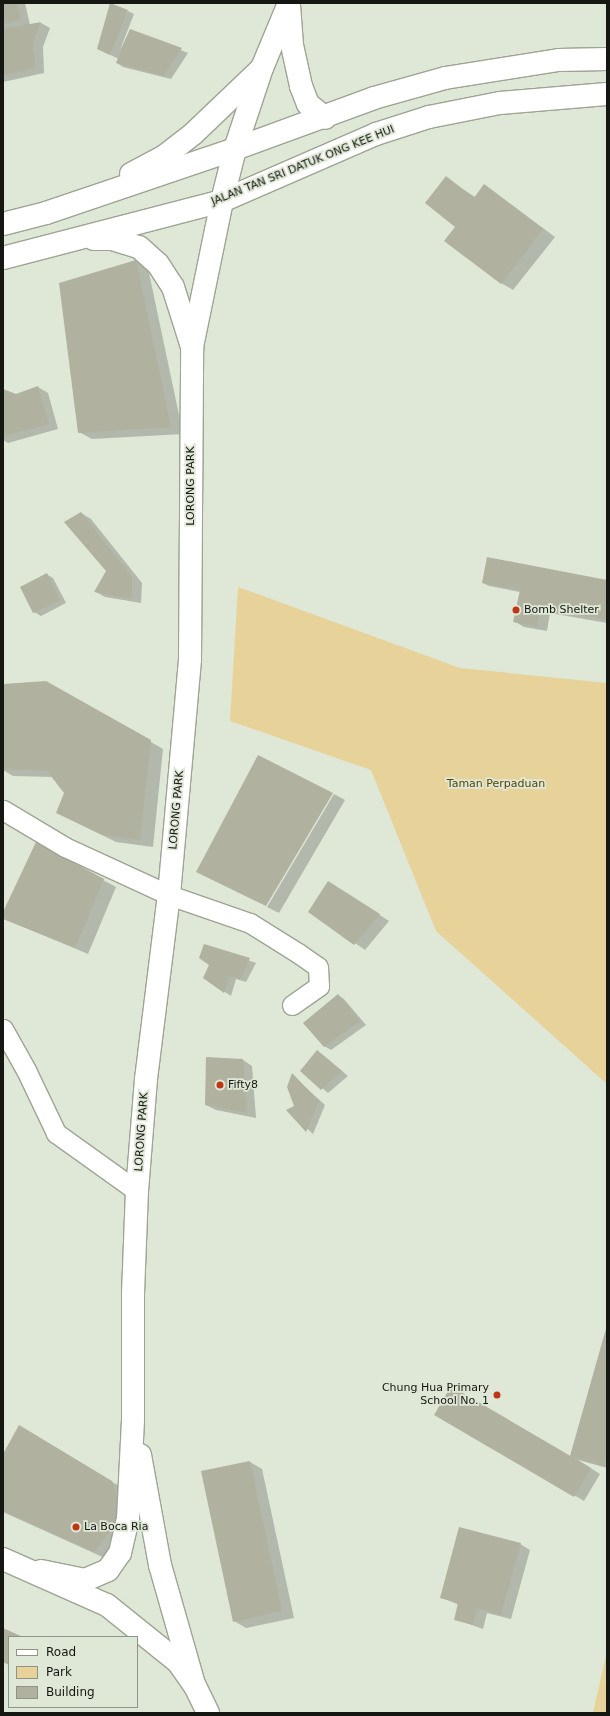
<!DOCTYPE html>
<style>
body{margin:0}
#map{position:relative;width:610px;height:1716px;overflow:hidden;background:#dfe7d6;font-family:"DejaVu Sans",sans-serif}
div>[style]{position:absolute}
[style*='--x']{left:calc(var(--x)*1px);top:calc(var(--y)*1px);width:calc(var(--w)*1px);rotate:calc(var(--a)*1deg)}
.green>*{inset:0;background:#e7d299}
.shadow>*{inset:0;background:#0003}
.building>*{inset:0;background:#b1b1a0}
.roads{filter:drop-shadow(1px 0 #9da494) drop-shadow(-1px 0 #9da494) drop-shadow(0 1px #9da494) drop-shadow(0 -1px #9da494)}
.minor>*{height:19px;margin:-9.5px;padding:0 9.5px;transform-origin:9.5px;border-radius:9.5px;background:#fff}
.tertiary>*{height:22px;margin:-11px;padding:0 11px;transform-origin:11px;border-radius:11px;background:#fff}
.secondary>*{height:22px;margin:-11px;padding:0 11px;transform-origin:11px;border-radius:11px;background:#fff}
.dots>*{width:11px;height:11px;translate:-50% -50%;box-sizing:border-box;border:2px solid #dfe7d6;border-radius:50%}
span{translate:-50% -50%;white-space:nowrap;text-align:center;line-height:1.15;-webkit-text-stroke:3.5px #dfe7d6;paint-order:stroke}
.street-label{font-size:11px;color:#151812}
.poi-label{font-size:11px;color:#151812}
.left{translate:0 -50%;text-align:left}
.right{translate:-100% -50%;text-align:right}
.park-label{font-size:11px;color:#574402}
.frame{position:absolute;inset:0;border:4px solid #151812;pointer-events:none}
.legend{position:absolute;left:8px;top:1636px;width:130px;height:72px;box-sizing:border-box;background:#dfe7d6;border:1px solid #8e9488;margin:0;padding:5px 7px;list-style:none;font-size:12px;color:#151812}
.legend li{display:flex;align-items:center;gap:8px;height:20px}
.legend b{width:20px;border:1px solid #8e9488}
</style>
<div id="map">
<div class="green">
<div style="clip-path:polygon(238px 587px,460px 668px,607px 683px,607px 1084px,436px 931px,371px 770px,230px 721px)"></div>
<div style="clip-path:polygon(607px 1651px,607px 1713px,593px 1713px)"></div>
</div>
<div class="shadow">
<div style="clip-path:polygon(3px 3px,25px 3px,30px 25px,41px 23px,50px 28px,43px 47px,44px 73px,3px 82px)"></div>
<div style="clip-path:polygon(128px 11px,134px 14px,120px 50px,130px 30px,188px 53px,171px 79px,123px 67px,117px 63px,119px 59px,104px 52px)"></div>
<div style="clip-path:polygon(446px 178px,475px 197px,485px 185px,555px 237px,513px 290px,501px 283px,457px 227px)"></div>
<div style="clip-path:polygon(136px 261px,148px 268px,183px 434px,92px 439px,79px 432px)"></div>
<div style="clip-path:polygon(38px 387px,48px 393px,58px 429px,8px 443px,3px 440px,3px 390px,16px 395px)"></div>
<div style="clip-path:polygon(81px 513px,91px 519px,142px 583px,141px 603px,105px 597px,96px 592px,107px 571px)"></div>
<div style="clip-path:polygon(46px 574px,53px 578px,66px 603px,41px 616px,34px 612px)"></div>
<div style="clip-path:polygon(607px 581px,607px 623px,550px 613px,547px 631px,524px 627px,514px 621px,520px 592px,489px 586px,483px 583px)"></div>
<div style="clip-path:polygon(46px 682px,163px 749px,153px 847px,116px 842px,70px 819px,65px 793px,53px 777px,13px 776px,3px 770px,3px 685px)"></div>
<div style="clip-path:polygon(334px 794px,345px 800px,279px 913px,267px 907px)"></div>
<div style="clip-path:polygon(103px 880px,116px 887px,88px 954px,3px 918px,3px 914px)"></div>
<div style="clip-path:polygon(338px 888px,389px 921px,365px 950px,309px 911px)"></div>
<div style="clip-path:polygon(205px 945px,256px 963px,246px 982px,236px 979px,231px 996px,204px 978px,210px 964px)"></div>
<div style="clip-path:polygon(338px 995px,344px 999px,366px 1025px,331px 1050px,324px 1046px)"></div>
<div style="clip-path:polygon(324px 1056px,348px 1076px,328px 1093px,301px 1070px)"></div>
<div style="clip-path:polygon(243px 1060px,252px 1066px,256px 1118px,216px 1110px,206px 1105px)"></div>
<div style="clip-path:polygon(292px 1075px,325px 1105px,313px 1134px,288px 1111px,295px 1107px)"></div>
<div style="clip-path:polygon(607px 1327px,607px 1468px,578px 1460px,600px 1474px,584px 1501px,435px 1414px,571px 1458px)"></div>
<div style="clip-path:polygon(32px 1434px,124px 1489px,134px 1523px,107px 1559px,3px 1512px,3px 1456px)"></div>
<div style="clip-path:polygon(250px 1462px,262px 1469px,294px 1618px,246px 1628px,234px 1621px)"></div>
<div style="clip-path:polygon(520px 1544px,530px 1550px,511px 1619px,487px 1613px,483px 1629px,455px 1619px,459px 1605px,441px 1597px)"></div>
</div>
<div class="building">
<div style="clip-path:polygon(3px 3px,17px 3px,21px 19px,3px 24px)"></div>
<div style="clip-path:polygon(110px 3px,128px 10px,110px 55px,97px 49px)"></div>
<div style="clip-path:polygon(41px 22px,33px 41px,35px 68px,3px 75px,3px 29px)"></div>
<div style="clip-path:polygon(130px 29px,182px 48px,164px 76px,116px 63px)"></div>
<div style="clip-path:polygon(446px 176px,474px 198px,484px 184px,543px 229px,501px 284px,444px 241px,455px 227px,425px 203px)"></div>
<div style="clip-path:polygon(136px 260px,171px 427px,78px 433px,59px 283px)"></div>
<div style="clip-path:polygon(38px 386px,49px 424px,3px 436px,3px 389px,16px 394px)"></div>
<div style="clip-path:polygon(81px 512px,132px 577px,132px 599px,94px 592px,106px 571px,64px 522px)"></div>
<div style="clip-path:polygon(487px 557px,607px 580px,607px 620px,540px 608px,537px 627px,513px 622px,520px 590px,482px 583px)"></div>
<div style="clip-path:polygon(47px 573px,60px 600px,33px 613px,20px 587px)"></div>
<div style="clip-path:polygon(46px 681px,151px 740px,140px 840px,102px 835px,56px 813px,64px 793px,47px 771px,3px 769px,3px 684px)"></div>
<div style="clip-path:polygon(258px 755px,333px 793px,266px 906px,196px 872px)"></div>
<div style="clip-path:polygon(36px 842px,104px 879px,75px 948px,3px 919px,3px 912px)"></div>
<div style="clip-path:polygon(328px 881px,380px 914px,354px 945px,308px 912px)"></div>
<div style="clip-path:polygon(204px 944px,250px 958px,240px 979px,229px 976px,224px 993px,203px 978px,209px 965px,199px 958px)"></div>
<div style="clip-path:polygon(338px 994px,360px 1021px,324px 1047px,303px 1023px)"></div>
<div style="clip-path:polygon(317px 1050px,342px 1071px,321px 1090px,300px 1071px)"></div>
<div style="clip-path:polygon(206px 1057px,243px 1059px,247px 1113px,205px 1105px)"></div>
<div style="clip-path:polygon(292px 1073px,319px 1101px,306px 1132px,286px 1110px,294px 1106px,287px 1087px)"></div>
<div style="clip-path:polygon(607px 1325px,607px 1456px,604px 1466px,570px 1456px)"></div>
<div style="clip-path:polygon(451px 1386px,591px 1468px,574px 1497px,434px 1415px)"></div>
<div style="clip-path:polygon(19px 1425px,112px 1481px,122px 1516px,94px 1552px,3px 1511px,3px 1454px)"></div>
<div style="clip-path:polygon(250px 1461px,282px 1611px,233px 1622px,201px 1471px)"></div>
<div style="clip-path:polygon(459px 1527px,521px 1543px,501px 1615px,477px 1608px,473px 1625px,454px 1620px,458px 1603px,440px 1598px)"></div>
<div style="clip-path:polygon(3px 1628px,23px 1637px,9px 1637px,9px 1665px,3px 1662px)"></div>
</div>
<div class="roads">
<div class="minor">
<div style="--x:3;--y:810;--w:72;--a:30.8"></div>
<div style="--x:65;--y:847;--w:115;--a:24.8"></div>
<div style="--x:169;--y:895;--w:86;--a:19.1"></div>
<div style="--x:250;--y:923;--w:57;--a:32"></div>
<div style="--x:298;--y:953;--w:24;--a:35"></div>
<div style="--x:318;--y:967;--w:19;--a:87"></div>
<div style="--x:319;--y:986;--w:33;--a:145"></div>
<div style="--x:3;--y:1029;--w:47;--a:60.7"></div>
<div style="--x:26;--y:1070;--w:70;--a:64.5"></div>
<div style="--x:56;--y:1133;--w:100;--a:35.6"></div>
</div>
<div class="tertiary">
<div style="--x:140;--y:1455;--w:112;--a:79.7"></div>
<div style="--x:160;--y:1565;--w:124;--a:74.1"></div>
<div style="--x:41;--y:1571;--w:45;--a:11.6"></div>
<div style="--x:85;--y:1580;--w:25;--a:-23"></div>
<div style="--x:108;--y:1570;--w:21;--a:-55"></div>
<div style="--x:120;--y:1553;--w:35;--a:-77"></div>
<div style="--x:128;--y:1519;--w:99;--a:-87.1"></div>
<div style="--x:133;--y:1420;--w:126;--a:-90"></div>
<div style="--x:133;--y:1294;--w:103;--a:-87.8"></div>
<div style="--x:137;--y:1191;--w:112;--a:-85.4"></div>
<div style="--x:146;--y:1079;--w:185;--a:-82.9"></div>
<div style="--x:169;--y:895;--w:237;--a:-84.9"></div>
<div style="--x:190;--y:659;--w:312;--a:-89.6"></div>
<div style="--x:192;--y:347;--w:149;--a:-78.4"></div>
<div style="--x:222;--y:201;--w:54;--a:-76"></div>
<div style="--x:235;--y:149;--w:85;--a:-71.6"></div>
<div style="--x:262;--y:68;--w:70;--a:-67.4"></div>
</div>
<div class="secondary">
<div style="--x:289;--y:5;--w:40;--a:85.7"></div>
<div style="--x:292;--y:45;--w:42;--a:77.6"></div>
<div style="--x:301;--y:86;--w:19;--a:69"></div>
<div style="--x:308;--y:104;--w:22;--a:39"></div>
<div style="--x:131;--y:174;--w:40;--a:-28"></div>
<div style="--x:166;--y:155;--w:34;--a:-38"></div>
<div style="--x:193;--y:134;--w:95;--a:-43.7"></div>
<div style="--x:3;--y:224;--w:44;--a:-14.3"></div>
<div style="--x:46;--y:213;--w:200;--a:-18.7"></div>
<div style="--x:235;--y:149;--w:148;--a:-20.1"></div>
<div style="--x:374;--y:98;--w:74;--a:-15.7"></div>
<div style="--x:445;--y:78;--w:115;--a:-9"></div>
<div style="--x:559;--y:60;--w:48;--a:-1.2"></div>
<div style="--x:94;--y:239;--w:18;--a:0"></div>
<div style="--x:112;--y:239;--w:28;--a:17"></div>
<div style="--x:139;--y:247;--w:25;--a:42"></div>
<div style="--x:158;--y:264;--w:27;--a:57"></div>
<div style="--x:173;--y:287;--w:63;--a:72.4"></div>
<div style="--x:3;--y:258;--w:226;--a:-14.6"></div>
<div style="--x:222;--y:201;--w:168;--a:-23.5"></div>
<div style="--x:376;--y:134;--w:56;--a:-17.8"></div>
<div style="--x:429;--y:117;--w:72;--a:-11.2"></div>
<div style="--x:500;--y:103;--w:107;--a:-4.8"></div>
<div style="--x:3;--y:1559;--w:114;--a:23.9"></div>
<div style="--x:107;--y:1605;--w:91;--a:38.8"></div>
<div style="--x:178;--y:1662;--w:29;--a:55"></div>
<div style="--x:195;--y:1686;--w:30;--a:64"></div>
</div>
</div>
<div class="dots">
<div style="left:516px;top:610px;background:#c03615"></div>
<div style="left:220px;top:1085px;background:#c03615"></div>
<div style="left:497px;top:1395px;background:#c03615"></div>
<div style="left:76px;top:1527px;background:#c03615"></div>
</div>
<div class="street-label">
<span style="left:303px;top:166px;rotate:-22deg">JALAN TAN SRI DATUK ONG KEE HUI</span>
<span style="left:191px;top:486px;rotate:-90deg">LORONG PARK</span>
<span style="left:177px;top:810px;rotate:-85deg">LORONG PARK</span>
<span style="left:142px;top:1132px;rotate:-86deg">LORONG PARK</span>
</div>
<div class="poi-label">
<span class="left" style="left:524px;top:610px">Bomb Shelter</span>
<span class="left" style="left:228px;top:1085px">Fifty8</span>
<span class="right" style="left:489px;top:1395px">Chung Hua Primary<br>School No. 1</span>
<span class="left" style="left:84px;top:1527px">La Boca Ria</span>
</div>
<div class="park-label">
<span style="left:496px;top:784px">Taman Perpaduan</span>
</div>
<div class="frame"></div>
<ul class="legend">
<li><b style="height:5px;background:#fff"></b>Road</li>
<li><b style="height:11px;background:#e7d299"></b>Park</li>
<li><b style="height:11px;background:#b1b1a0"></b>Building</li>
</ul>
</div>
